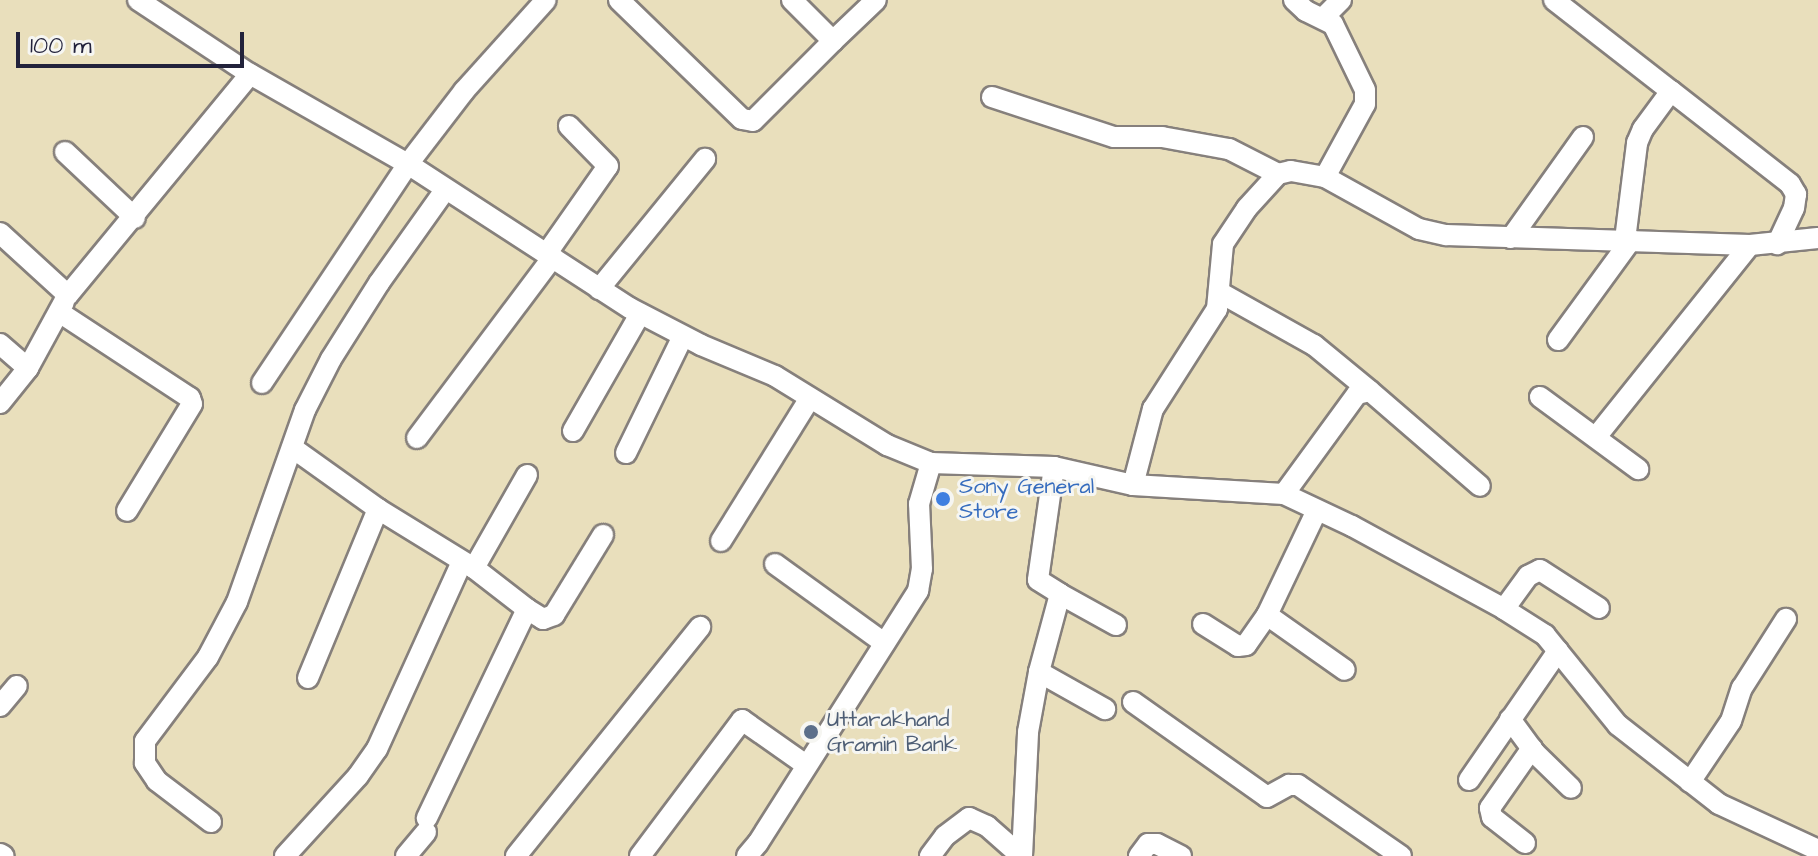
<!DOCTYPE html>
<style>
body{margin:0}
#map{position:relative;width:1818px;height:856px;overflow:hidden;background:#e9dfbc;font-family:"Architects Daughter",sans-serif}
div>[style]{position:absolute}
[style*='--x']{left:calc(var(--x)*1px);top:calc(var(--y)*1px);width:calc(var(--w)*1px);rotate:calc(var(--a)*1deg)}
.roads{filter:drop-shadow(2px 0 #86807c) drop-shadow(-2px 0 #86807c) drop-shadow(0 2px #86807c) drop-shadow(0 -2px #86807c)}
.minor>*{height:20px;margin:-10px;padding:0 10px;transform-origin:10px;border-radius:10px;background:#fff}
.dots>*{width:22px;height:22px;translate:-50% -50%;box-sizing:border-box;border:4px solid #f6f6f2;border-radius:50%}
span{translate:-50% -50%;white-space:nowrap;text-align:center;line-height:1.15;-webkit-text-stroke:6px #f6f6f2;paint-order:stroke}
.shop-label{font-size:22px;color:#366cbe}
.left{translate:0 -50%;text-align:left}
.service-label{font-size:22px;color:#4e5e75}
.scale{position:absolute;left:16px;top:32px;width:228px;height:36px;box-sizing:border-box;border:4px solid #22223b;border-top:0;padding-left:10px;font-size:24px;line-height:28px;white-space:nowrap;color:#22223b;-webkit-text-stroke:6px #f6f6f2;paint-order:stroke}
</style>
<div id="map">
<div class="roads">
<div class="minor">
<div style="--x:138;--y:0;--w:134;--a:33.5"></div>
<div style="--x:250;--y:74;--w:182;--a:29.7"></div>
<div style="--x:408;--y:164;--w:265;--a:33"></div>
<div style="--x:630;--y:308;--w:80;--a:27.5"></div>
<div style="--x:701;--y:345;--w:80;--a:22.7"></div>
<div style="--x:775;--y:376;--w:132;--a:31.6"></div>
<div style="--x:887;--y:445;--w:48;--a:22.2"></div>
<div style="--x:931;--y:463;--w:123;--a:1.9"></div>
<div style="--x:1054;--y:467;--w:81;--a:12.8"></div>
<div style="--x:1133;--y:485;--w:151;--a:3.4"></div>
<div style="--x:1284;--y:494;--w:75;--a:25.2"></div>
<div style="--x:1352;--y:526;--w:173;--a:28.6"></div>
<div style="--x:1504;--y:609;--w:49;--a:32.4"></div>
<div style="--x:1545;--y:635;--w:116;--a:51"></div>
<div style="--x:1618;--y:725;--w:128;--a:38"></div>
<div style="--x:1719;--y:804;--w:109;--a:24.9"></div>
<div style="--x:619;--y:0;--w:171;--a:44.1"></div>
<div style="--x:742;--y:119;--w:11;--a:10"></div>
<div style="--x:753;--y:121;--w:113;--a:-45"></div>
<div style="--x:833;--y:41;--w:58;--a:-135"></div>
<div style="--x:1294;--y:0;--w:16;--a:43"></div>
<div style="--x:1306;--y:11;--w:30;--a:26"></div>
<div style="--x:1333;--y:24;--w:73;--a:64.1"></div>
<div style="--x:1365;--y:90;--w:14;--a:90"></div>
<div style="--x:1365;--y:104;--w:83;--a:118.7"></div>
<div style="--x:1554;--y:0;--w:148;--a:37.9"></div>
<div style="--x:1324;--y:17;--w:24;--a:-45"></div>
<div style="--x:833;--y:41;--w:59;--a:-43.6"></div>
<div style="--x:992;--y:97;--w:128;--a:18.2"></div>
<div style="--x:1114;--y:137;--w:48;--a:0"></div>
<div style="--x:1162;--y:137;--w:68;--a:10.2"></div>
<div style="--x:1229;--y:149;--w:55;--a:27"></div>
<div style="--x:65;--y:152;--w:96;--a:43.3"></div>
<div style="--x:0;--y:233;--w:92;--a:42.4"></div>
<div style="--x:68;--y:295;--w:286;--a:-50.5"></div>
<div style="--x:1511;--y:238;--w:124;--a:-54.5"></div>
<div style="--x:1625;--y:240;--w:98;--a:-82.9"></div>
<div style="--x:1637;--y:143;--w:15;--a:-67"></div>
<div style="--x:1643;--y:129;--w:47;--a:-53.6"></div>
<div style="--x:1671;--y:91;--w:151;--a:38"></div>
<div style="--x:1790;--y:184;--w:12;--a:59"></div>
<div style="--x:1796;--y:194;--w:14;--a:98"></div>
<div style="--x:1794;--y:208;--w:40;--a:115"></div>
<div style="--x:547;--y:253;--w:106;--a:-55"></div>
<div style="--x:608;--y:166;--w:56;--a:-134.3"></div>
<div style="--x:599;--y:289;--w:168;--a:-50.8"></div>
<div style="--x:1219;--y:292;--w:109;--a:29.2"></div>
<div style="--x:1314;--y:345;--w:72;--a:39.4"></div>
<div style="--x:59;--y:312;--w:157;--a:33.3"></div>
<div style="--x:190;--y:398;--w:6;--a:72"></div>
<div style="--x:192;--y:404;--w:125;--a:121.3"></div>
<div style="--x:1558;--y:340;--w:124;--a:-53.9"></div>
<div style="--x:0;--y:344;--w:37;--a:41"></div>
<div style="--x:262;--y:383;--w:263;--a:-56.3"></div>
<div style="--x:408;--y:164;--w:92;--a:-52.5"></div>
<div style="--x:464;--y:91;--w:122;--a:-48"></div>
<div style="--x:1540;--y:397;--w:122;--a:36.3"></div>
<div style="--x:0;--y:403;--w:45;--a:-51.3"></div>
<div style="--x:28;--y:368;--w:75;--a:-61.4"></div>
<div style="--x:573;--y:431;--w:135;--a:-60.2"></div>
<div style="--x:1596;--y:437;--w:246;--a:-51.3"></div>
<div style="--x:417;--y:438;--w:226;--a:-53.1"></div>
<div style="--x:294;--y:449;--w:103;--a:35.5"></div>
<div style="--x:378;--y:509;--w:113;--a:31.6"></div>
<div style="--x:474;--y:568;--w:67;--a:37.7"></div>
<div style="--x:527;--y:609;--w:232;--a:115.6"></div>
<div style="--x:626;--y:453;--w:130;--a:-64"></div>
<div style="--x:1054;--y:467;--w:114;--a:98.1"></div>
<div style="--x:1038;--y:580;--w:26;--a:32"></div>
<div style="--x:1060;--y:594;--w:81;--a:105.1"></div>
<div style="--x:1039;--y:672;--w:76;--a:29.3"></div>
<div style="--x:1133;--y:485;--w:79;--a:-75.3"></div>
<div style="--x:1153;--y:409;--w:119;--a:-57.4"></div>
<div style="--x:1217;--y:309;--w:65;--a:-84.7"></div>
<div style="--x:1223;--y:244;--w:43;--a:-56.3"></div>
<div style="--x:1247;--y:208;--w:46;--a:-47.6"></div>
<div style="--x:1278;--y:174;--w:13;--a:-13"></div>
<div style="--x:1291;--y:171;--w:35;--a:10"></div>
<div style="--x:1325;--y:177;--w:107;--a:29"></div>
<div style="--x:1419;--y:229;--w:28;--a:13"></div>
<div style="--x:1446;--y:235;--w:304;--a:1.9"></div>
<div style="--x:1750;--y:245;--w:68;--a:-5.9"></div>
<div style="--x:1284;--y:494;--w:124;--a:-53.9"></div>
<div style="--x:1357;--y:394;--w:13;--a:-13"></div>
<div style="--x:1370;--y:391;--w:145;--a:40.8"></div>
<div style="--x:721;--y:541;--w:168;--a:-58.1"></div>
<div style="--x:775;--y:564;--w:135;--a:35.9"></div>
<div style="--x:474;--y:568;--w:107;--a:-60.3"></div>
<div style="--x:1060;--y:594;--w:64;--a:29"></div>
<div style="--x:527;--y:609;--w:19;--a:32"></div>
<div style="--x:543;--y:619;--w:12;--a:-20"></div>
<div style="--x:554;--y:615;--w:94;--a:-58.5"></div>
<div style="--x:1504;--y:609;--w:41;--a:-54"></div>
<div style="--x:1528;--y:576;--w:13;--a:-27"></div>
<div style="--x:1540;--y:570;--w:70;--a:32.8"></div>
<div style="--x:1267;--y:615;--w:95;--a:35.2"></div>
<div style="--x:1203;--y:624;--w:41;--a:32.2"></div>
<div style="--x:1238;--y:646;--w:8;--a:-7"></div>
<div style="--x:1246;--y:645;--w:37;--a:-55"></div>
<div style="--x:1267;--y:615;--w:116;--a:-64.5"></div>
<div style="--x:308;--y:678;--w:183;--a:-67.5"></div>
<div style="--x:1133;--y:702;--w:164;--a:35.3"></div>
<div style="--x:1267;--y:797;--w:25;--a:-29"></div>
<div style="--x:1289;--y:785;--w:9;--a:0"></div>
<div style="--x:1298;--y:785;--w:125;--a:34.6"></div>
<div style="--x:0;--y:706;--w:26;--a:-50"></div>
<div style="--x:1510;--y:719;--w:42;--a:53.7"></div>
<div style="--x:1535;--y:753;--w:50;--a:44.2"></div>
<div style="--x:1469;--y:780;--w:157;--a:-55.4"></div>
<div style="--x:1690;--y:782;--w:73;--a:-56.1"></div>
<div style="--x:1731;--y:721;--w:35;--a:-72"></div>
<div style="--x:1742;--y:688;--w:82;--a:-57.5"></div>
<div style="--x:211;--y:822;--w:68;--a:-142.8"></div>
<div style="--x:157;--y:781;--w:22;--a:-124"></div>
<div style="--x:145;--y:763;--w:22;--a:-90"></div>
<div style="--x:145;--y:741;--w:105;--a:-53.1"></div>
<div style="--x:208;--y:657;--w:62;--a:-62.2"></div>
<div style="--x:237;--y:602;--w:204;--a:-70.5"></div>
<div style="--x:305;--y:410;--w:57;--a:-63"></div>
<div style="--x:331;--y:359;--w:90;--a:-57.7"></div>
<div style="--x:379;--y:283;--w:114;--a:-54.6"></div>
<div style="--x:1525;--y:843;--w:42;--a:-141.8"></div>
<div style="--x:1492;--y:817;--w:9;--a:-103"></div>
<div style="--x:1490;--y:808;--w:73;--a:-55"></div>
<div style="--x:0;--y:854;--w:4;--a:27"></div>
<div style="--x:285;--y:856;--w:108;--a:-47.6"></div>
<div style="--x:358;--y:776;--w:33;--a:-55"></div>
<div style="--x:377;--y:749;--w:205;--a:-65.6"></div>
<div style="--x:406;--y:856;--w:31;--a:-50"></div>
<div style="--x:516;--y:856;--w:294;--a:-51.2"></div>
<div style="--x:640;--y:856;--w:170;--a:-53.1"></div>
<div style="--x:742;--y:720;--w:78;--a:35.1"></div>
<div style="--x:747;--y:856;--w:17;--a:-50"></div>
<div style="--x:758;--y:843;--w:299;--a:-57.6"></div>
<div style="--x:918;--y:591;--w:22;--a:-80"></div>
<div style="--x:922;--y:569;--w:65;--a:-92.6"></div>
<div style="--x:919;--y:504;--w:43;--a:-73.7"></div>
<div style="--x:930;--y:856;--w:25;--a:-53"></div>
<div style="--x:945;--y:836;--w:30;--a:-37"></div>
<div style="--x:969;--y:818;--w:20;--a:24"></div>
<div style="--x:987;--y:826;--w:45;--a:41.4"></div>
<div style="--x:1022;--y:856;--w:124;--a:-87.2"></div>
<div style="--x:1028;--y:732;--w:61;--a:-79.6"></div>
<div style="--x:1139;--y:856;--w:15;--a:-53"></div>
<div style="--x:1148;--y:844;--w:9;--a:0"></div>
<div style="--x:1157;--y:844;--w:27;--a:27"></div>
</div>
</div>
<div class="dots">
<div style="left:943px;top:499px;background:#3f7fe0"></div>
<div style="left:811px;top:732px;background:#5c6f8a"></div>
</div>
<div class="shop-label">
<span class="left" style="left:959px;top:499px">Sony General<br>Store</span>
</div>
<div class="service-label">
<span class="left" style="left:827px;top:732px">Uttarakhand<br>Gramin Bank</span>
</div>
<div class="scale">100 m</div>
</div>
